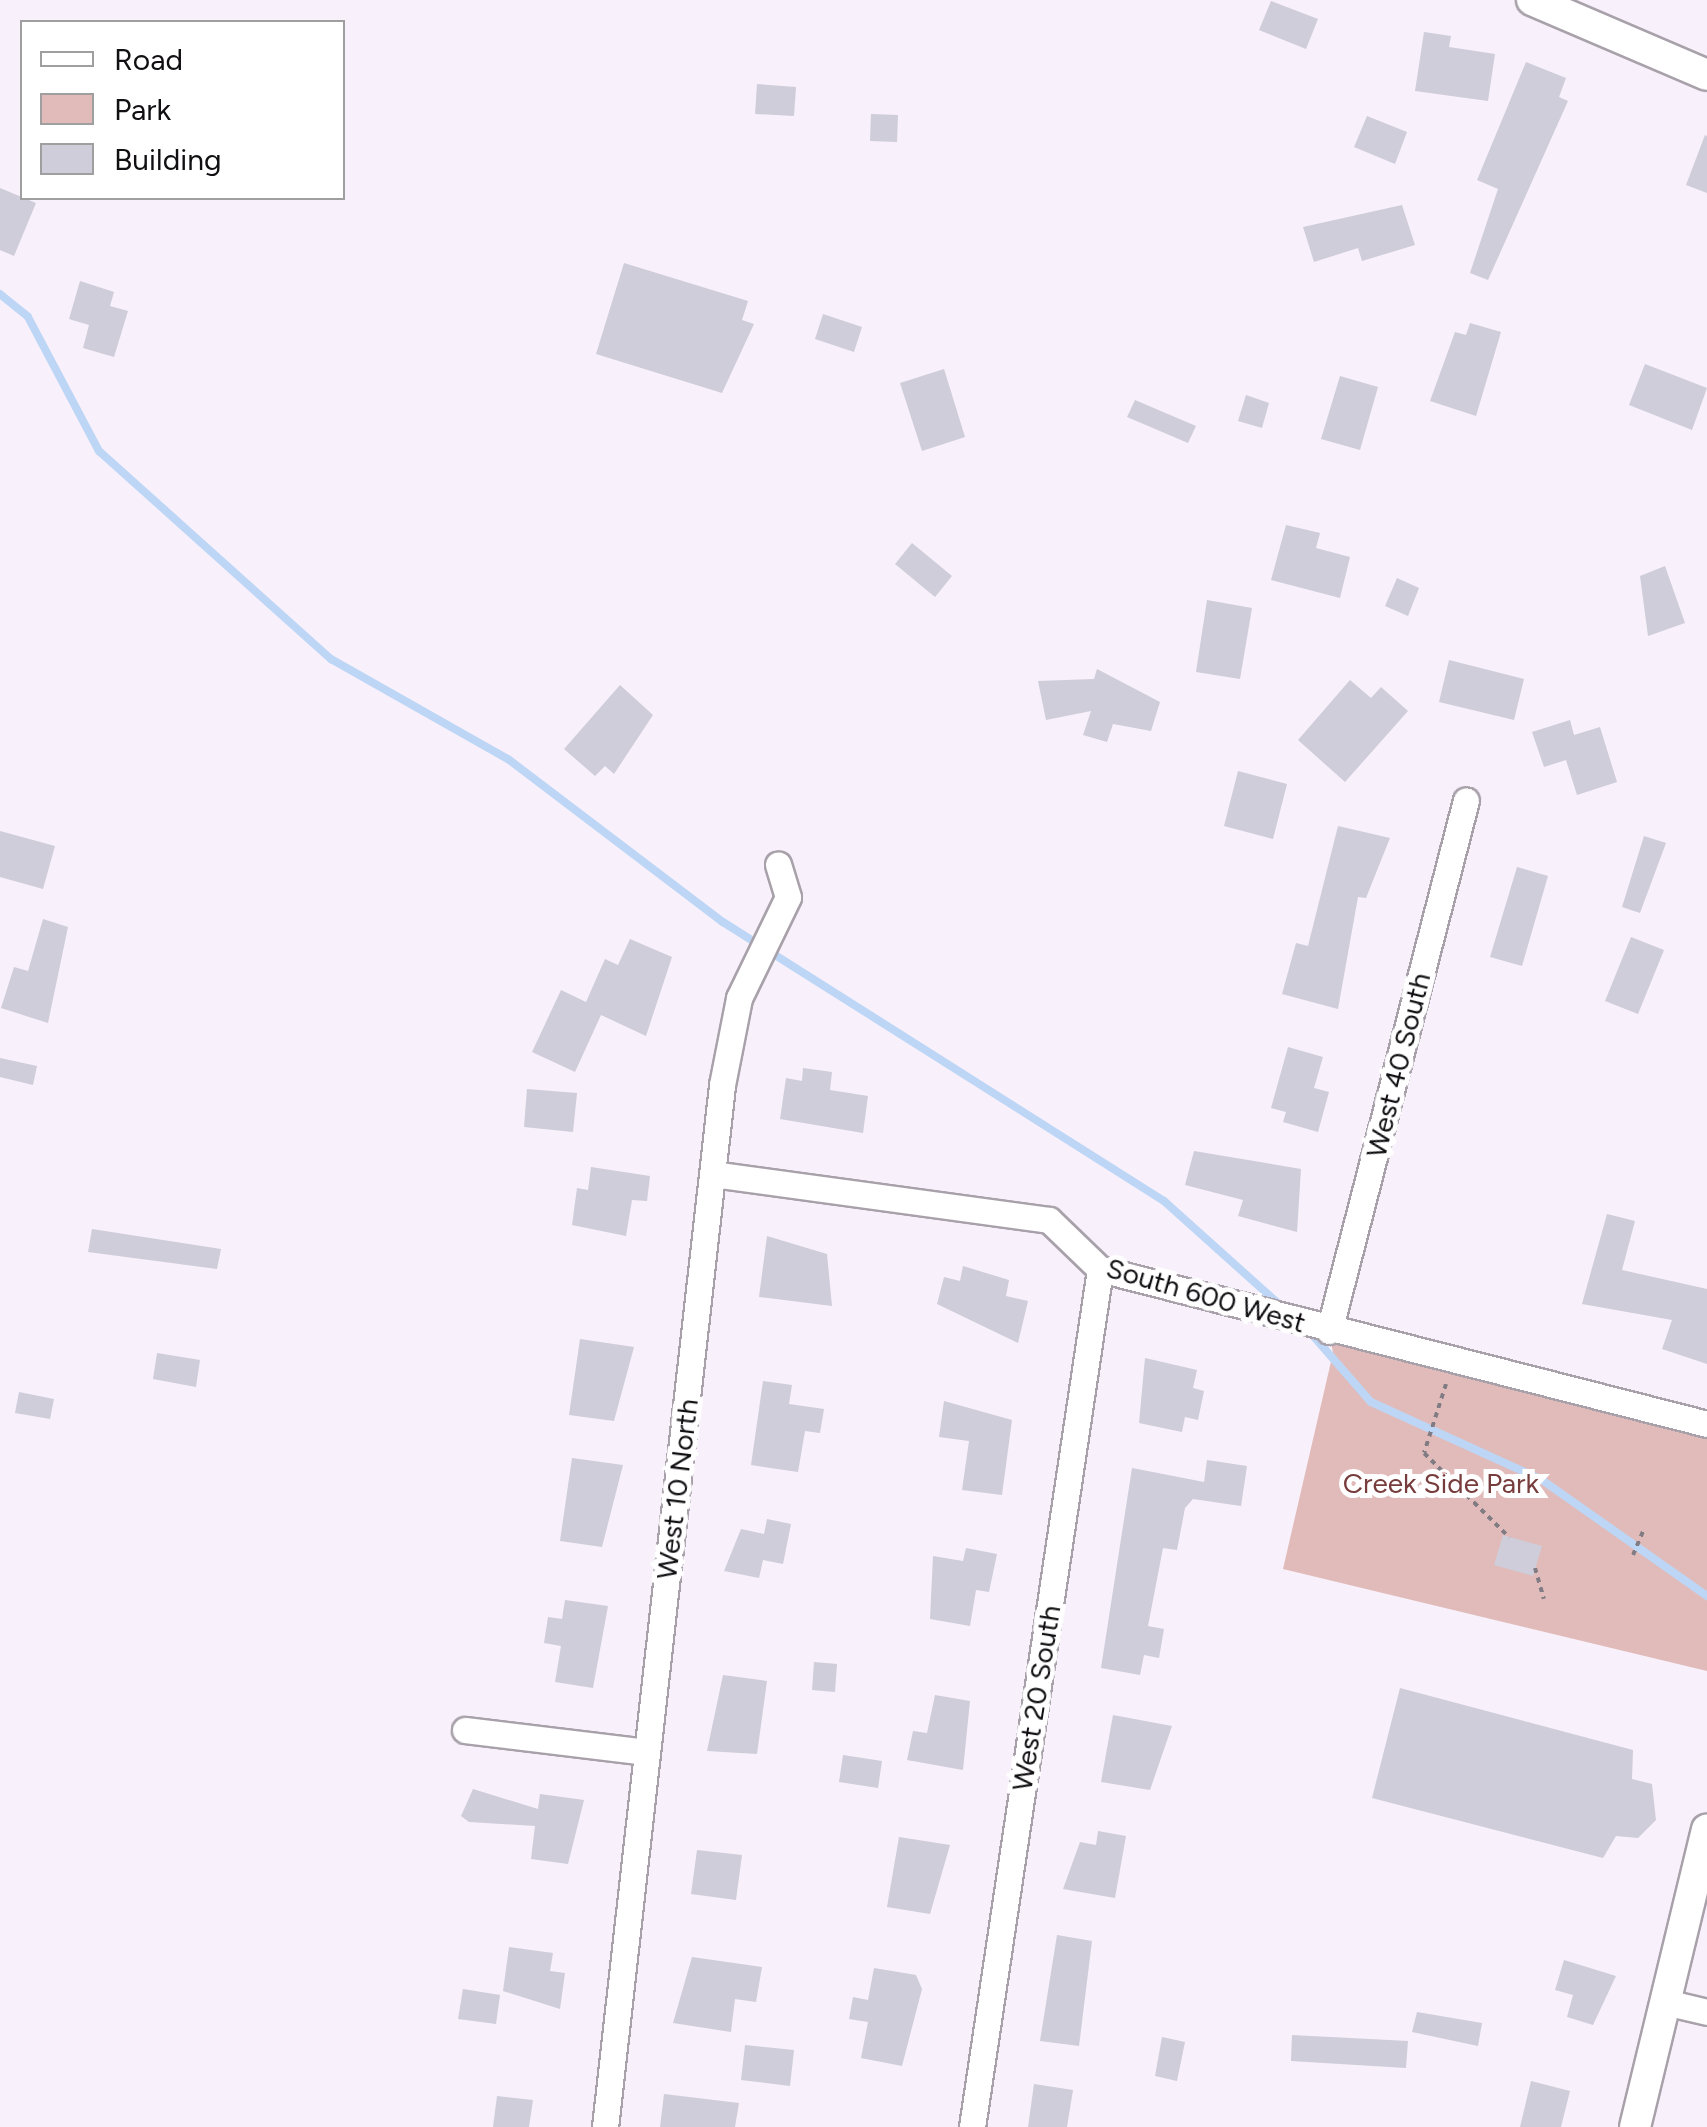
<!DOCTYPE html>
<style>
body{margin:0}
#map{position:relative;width:1707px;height:2127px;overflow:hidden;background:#f8f0fa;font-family:Figtree,sans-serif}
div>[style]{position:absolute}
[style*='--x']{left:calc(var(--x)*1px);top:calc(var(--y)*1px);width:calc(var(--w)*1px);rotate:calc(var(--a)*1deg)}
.green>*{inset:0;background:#e0bbb9}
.stream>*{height:8px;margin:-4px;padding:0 4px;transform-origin:4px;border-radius:4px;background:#bdd6f6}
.building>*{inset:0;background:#cecdd9}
.path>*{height:4px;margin-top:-2px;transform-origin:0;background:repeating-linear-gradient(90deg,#817c83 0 5px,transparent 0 10px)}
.roads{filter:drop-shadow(2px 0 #a8a1aa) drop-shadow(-2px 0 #a8a1aa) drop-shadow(0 2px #a8a1aa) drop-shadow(0 -2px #a8a1aa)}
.minor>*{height:25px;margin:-12.5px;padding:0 12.5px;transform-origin:12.5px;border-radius:12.5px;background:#fff}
.tertiary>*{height:30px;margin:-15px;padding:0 15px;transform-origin:15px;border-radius:15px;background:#fff}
span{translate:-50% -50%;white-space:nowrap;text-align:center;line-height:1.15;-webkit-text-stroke:10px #fff;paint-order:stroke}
.street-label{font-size:28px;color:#110f12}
.park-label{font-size:28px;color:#773c3c}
.legend{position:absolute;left:20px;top:20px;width:325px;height:180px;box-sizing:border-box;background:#fff;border:2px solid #a09fa0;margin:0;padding:12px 18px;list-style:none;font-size:30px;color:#110f12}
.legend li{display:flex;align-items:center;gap:20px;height:50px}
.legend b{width:50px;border:2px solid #a09fa0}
</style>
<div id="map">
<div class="green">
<div style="clip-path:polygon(1329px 1331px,1707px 1424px,1707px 1671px,1283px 1569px,1333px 1353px)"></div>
</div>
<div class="stream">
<div style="--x:0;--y:294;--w:36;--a:39"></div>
<div style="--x:28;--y:317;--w:152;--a:62.1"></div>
<div style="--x:99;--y:451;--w:312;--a:41.9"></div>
<div style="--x:331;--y:659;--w:203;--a:29.5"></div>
<div style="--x:508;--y:759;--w:270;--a:37.2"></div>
<div style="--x:723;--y:922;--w:522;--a:32.32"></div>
<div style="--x:1164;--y:1201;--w:156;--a:41.9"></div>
<div style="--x:1309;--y:1331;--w:94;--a:48.9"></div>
<div style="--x:1371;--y:1402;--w:188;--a:24.5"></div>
<div style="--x:1542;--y:1480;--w:202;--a:35.1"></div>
</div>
<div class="building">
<div style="clip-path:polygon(1271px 1px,1318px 19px,1306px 49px,1259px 30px)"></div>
<div style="clip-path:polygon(1424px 32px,1451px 36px,1449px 47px,1495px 54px,1488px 101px,1415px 91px)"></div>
<div style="clip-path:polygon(1526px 62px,1566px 78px,1559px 97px,1568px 101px,1488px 280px,1470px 273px,1498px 189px,1477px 180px)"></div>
<div style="clip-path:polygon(757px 84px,796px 87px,794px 116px,755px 114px)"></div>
<div style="clip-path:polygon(871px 114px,898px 115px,897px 142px,870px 141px)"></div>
<div style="clip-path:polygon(1367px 116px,1407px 132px,1395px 164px,1354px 147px)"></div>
<div style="clip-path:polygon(1705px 135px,1707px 136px,1707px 193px,1686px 185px)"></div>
<div style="clip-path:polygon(0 188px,36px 203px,14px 256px,0 250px)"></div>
<div style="clip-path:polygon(1402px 205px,1415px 245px,1362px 261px,1358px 248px,1314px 262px,1303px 227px)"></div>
<div style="clip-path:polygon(624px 263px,748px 301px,742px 320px,754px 324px,722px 393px,596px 354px)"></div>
<div style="clip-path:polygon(80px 281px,114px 292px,110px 306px,128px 311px,114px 357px,83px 348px,89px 325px,69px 319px)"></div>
<div style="clip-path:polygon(823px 314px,862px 327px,854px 352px,815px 339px)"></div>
<div style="clip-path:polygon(1470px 323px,1501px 332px,1476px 416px,1430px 401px,1455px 332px,1466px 335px)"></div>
<div style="clip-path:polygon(1645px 364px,1707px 388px,1692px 430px,1629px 405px)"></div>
<div style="clip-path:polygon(944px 369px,965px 437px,922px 451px,900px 383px)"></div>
<div style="clip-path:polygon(1340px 376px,1378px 387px,1360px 450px,1321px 439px)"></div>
<div style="clip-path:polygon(1246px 395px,1269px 403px,1262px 428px,1238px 421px)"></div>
<div style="clip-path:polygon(1135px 400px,1196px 426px,1188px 443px,1127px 417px)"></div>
<div style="clip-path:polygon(1286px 525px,1320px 533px,1316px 548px,1350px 557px,1340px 598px,1271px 580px)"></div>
<div style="clip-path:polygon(912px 543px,952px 576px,935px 597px,895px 564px)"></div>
<div style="clip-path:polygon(1665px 566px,1685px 623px,1648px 636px,1640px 576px)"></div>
<div style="clip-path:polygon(1397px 578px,1419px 588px,1408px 616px,1385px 606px)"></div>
<div style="clip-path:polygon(1207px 600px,1252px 608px,1240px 679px,1196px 672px)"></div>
<div style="clip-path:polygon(1449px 660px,1524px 679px,1514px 720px,1439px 702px)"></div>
<div style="clip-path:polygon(1097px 669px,1160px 702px,1151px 731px,1113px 724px,1107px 742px,1083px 735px,1091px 711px,1046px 720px,1038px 681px,1094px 679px)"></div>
<div style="clip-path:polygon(1350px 680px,1371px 698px,1381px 687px,1408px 711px,1345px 782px,1298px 740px)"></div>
<div style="clip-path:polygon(620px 685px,653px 715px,614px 774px,605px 766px,595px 776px,564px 749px)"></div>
<div style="clip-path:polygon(1570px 720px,1574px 735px,1600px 727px,1617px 782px,1577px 795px,1566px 760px,1544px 767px,1532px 732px)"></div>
<div style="clip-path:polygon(1238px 771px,1287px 784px,1273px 839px,1224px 826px)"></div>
<div style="clip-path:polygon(1338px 826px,1390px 838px,1366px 898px,1358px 897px,1338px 1009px,1282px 994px,1296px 943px,1308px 946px)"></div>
<div style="clip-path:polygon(0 831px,55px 846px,43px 889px,0 877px)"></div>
<div style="clip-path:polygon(1644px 836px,1666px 843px,1640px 913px,1622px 907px)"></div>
<div style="clip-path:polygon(1517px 867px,1548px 876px,1522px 966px,1490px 957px)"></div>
<div style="clip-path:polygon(43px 919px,68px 927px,48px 1023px,1px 1008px,14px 967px,28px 971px)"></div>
<div style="clip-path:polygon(1631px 937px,1664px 950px,1638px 1014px,1605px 1001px)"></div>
<div style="clip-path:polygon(630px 939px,672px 957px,646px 1036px,601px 1015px,575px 1072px,532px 1052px,561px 990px,586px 1002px,605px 959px,618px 965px)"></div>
<div style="clip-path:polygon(1288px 1047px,1323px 1057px,1314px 1088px,1329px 1092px,1318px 1132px,1283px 1122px,1286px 1112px,1271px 1108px)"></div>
<div style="clip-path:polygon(0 1058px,37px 1066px,33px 1085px,0 1077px)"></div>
<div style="clip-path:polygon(803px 1068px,832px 1072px,830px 1090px,868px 1096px,863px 1133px,780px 1119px,786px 1078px,802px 1081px)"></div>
<div style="clip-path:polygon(527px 1089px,577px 1093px,573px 1132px,524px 1127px)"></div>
<div style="clip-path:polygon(1194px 1151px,1301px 1169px,1297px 1232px,1238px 1216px,1243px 1200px,1185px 1185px)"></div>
<div style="clip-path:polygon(591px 1167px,650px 1176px,647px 1201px,632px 1200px,626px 1236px,572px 1225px,577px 1188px,588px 1190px)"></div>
<div style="clip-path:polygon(1607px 1214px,1635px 1221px,1622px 1270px,1707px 1289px,1707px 1364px,1662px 1349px,1672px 1320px,1582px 1304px)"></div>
<div style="clip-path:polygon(92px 1229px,221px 1249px,217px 1269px,88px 1252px)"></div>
<div style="clip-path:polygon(767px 1236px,827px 1254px,832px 1306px,759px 1297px)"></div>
<div style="clip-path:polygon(963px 1266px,1009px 1280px,1006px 1296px,1028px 1301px,1018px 1343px,937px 1304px,944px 1277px,960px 1281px)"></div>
<div style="clip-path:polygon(580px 1339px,634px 1347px,614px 1421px,569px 1415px)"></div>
<div style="clip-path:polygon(157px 1353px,200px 1360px,196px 1387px,153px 1379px)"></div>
<div style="clip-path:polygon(1145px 1358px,1197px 1370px,1193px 1388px,1204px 1391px,1198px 1420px,1185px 1417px,1182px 1432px,1139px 1423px)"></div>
<div style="clip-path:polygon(763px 1381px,792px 1385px,789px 1404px,824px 1409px,820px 1433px,805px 1431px,798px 1472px,751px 1465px)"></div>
<div style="clip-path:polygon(19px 1392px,54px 1399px,50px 1419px,15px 1413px)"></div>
<div style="clip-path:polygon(944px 1401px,1012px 1420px,1002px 1495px,962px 1490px,969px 1441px,939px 1437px)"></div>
<div style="clip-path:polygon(572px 1458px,623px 1465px,602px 1547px,560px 1541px)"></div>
<div style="clip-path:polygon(1207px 1460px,1247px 1466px,1241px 1506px,1193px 1499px,1185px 1508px,1177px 1550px,1163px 1548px,1148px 1626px,1164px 1629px,1159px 1658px,1144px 1655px,1140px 1675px,1101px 1668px,1132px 1468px,1204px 1482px)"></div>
<div style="clip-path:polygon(767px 1519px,791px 1524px,783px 1564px,763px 1560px,759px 1578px,724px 1571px,741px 1529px,764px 1534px)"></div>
<div style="clip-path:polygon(1503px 1535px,1542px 1546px,1533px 1576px,1494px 1565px)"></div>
<div style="clip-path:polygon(966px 1548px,997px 1554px,989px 1592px,976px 1590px,970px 1626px,930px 1619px,933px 1556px,963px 1561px)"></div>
<div style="clip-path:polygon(565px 1600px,608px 1606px,593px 1688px,555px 1682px,561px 1646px,544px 1643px,548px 1617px,562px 1619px)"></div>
<div style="clip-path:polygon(814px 1662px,837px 1664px,835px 1692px,812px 1690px)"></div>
<div style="clip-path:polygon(723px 1675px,767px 1681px,757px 1754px,707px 1751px)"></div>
<div style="clip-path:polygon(1400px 1688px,1633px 1750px,1632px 1779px,1652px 1784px,1656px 1820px,1638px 1838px,1616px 1836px,1603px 1858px,1372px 1798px)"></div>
<div style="clip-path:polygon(935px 1695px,970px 1701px,963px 1770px,907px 1760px,913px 1731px,927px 1733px)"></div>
<div style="clip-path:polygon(1113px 1715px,1172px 1726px,1150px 1790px,1101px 1782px)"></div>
<div style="clip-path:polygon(843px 1755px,882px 1761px,878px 1788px,839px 1782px)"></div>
<div style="clip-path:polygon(473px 1789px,538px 1809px,540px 1794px,584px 1800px,568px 1864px,531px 1859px,535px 1826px,469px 1822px,461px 1816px)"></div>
<div style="clip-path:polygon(1098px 1831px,1126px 1836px,1115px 1898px,1063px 1889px,1080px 1842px,1096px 1845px)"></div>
<div style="clip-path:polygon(899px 1837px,950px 1845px,930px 1914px,887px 1907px)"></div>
<div style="clip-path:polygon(697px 1850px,742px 1855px,736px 1900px,691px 1894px)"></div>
<div style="clip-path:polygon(1057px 1935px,1092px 1941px,1079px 2046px,1040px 2041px)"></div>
<div style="clip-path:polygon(509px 1947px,553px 1953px,550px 1971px,565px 1973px,560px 2009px,503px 1991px)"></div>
<div style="clip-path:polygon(692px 1957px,762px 1967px,756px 2002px,735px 1999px,731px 2032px,673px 2023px)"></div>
<div style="clip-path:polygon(1564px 1960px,1616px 1976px,1593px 2025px,1567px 2017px,1573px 1995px,1555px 1990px)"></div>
<div style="clip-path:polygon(874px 1968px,916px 1975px,922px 1989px,902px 2066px,861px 2058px,868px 2022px,849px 2019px,853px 1997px,868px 2000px)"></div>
<div style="clip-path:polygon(463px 1989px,500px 1995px,496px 2024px,458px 2019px)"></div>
<div style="clip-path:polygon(1417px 2012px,1482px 2023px,1478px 2046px,1412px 2032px)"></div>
<div style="clip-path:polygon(1292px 2035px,1408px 2041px,1406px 2068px,1291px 2061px)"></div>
<div style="clip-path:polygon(1162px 2037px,1185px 2042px,1177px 2081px,1155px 2076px)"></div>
<div style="clip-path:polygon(745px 2045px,794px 2050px,790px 2086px,741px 2080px)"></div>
<div style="clip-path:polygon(1531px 2081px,1570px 2091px,1561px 2127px,1520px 2127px)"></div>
<div style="clip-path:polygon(1034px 2084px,1073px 2090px,1067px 2127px,1028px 2127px)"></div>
<div style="clip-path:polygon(664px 2094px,739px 2103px,735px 2127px,660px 2127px)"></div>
<div style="clip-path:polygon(497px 2096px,533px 2100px,529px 2127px,493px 2127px)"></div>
</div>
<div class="path">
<div style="--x:1446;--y:1384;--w:72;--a:107.7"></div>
<div style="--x:1424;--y:1453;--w:120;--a:44.7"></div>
<div style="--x:1633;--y:1555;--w:26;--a:-67"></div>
<div style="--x:1535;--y:1568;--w:32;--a:74"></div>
</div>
<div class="roads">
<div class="minor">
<div style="--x:713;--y:1174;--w:339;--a:7.8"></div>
<div style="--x:1049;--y:1220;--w:71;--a:43.9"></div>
<div style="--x:1100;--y:1269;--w:626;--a:14.32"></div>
<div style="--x:1329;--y:1331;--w:548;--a:-75.53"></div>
<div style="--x:465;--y:1730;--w:183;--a:6.9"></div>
<div style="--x:1665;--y:2002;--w:43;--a:13.4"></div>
<div style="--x:605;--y:2127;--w:1049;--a:-83.59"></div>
<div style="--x:722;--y:1085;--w:89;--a:-78.9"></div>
<div style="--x:739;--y:998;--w:112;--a:-64.1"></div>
<div style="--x:788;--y:897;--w:34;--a:-107"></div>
<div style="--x:972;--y:2127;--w:867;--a:-81.51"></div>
</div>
<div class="tertiary">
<div style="--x:1532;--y:0;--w:190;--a:23.2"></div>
<div style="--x:1635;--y:2127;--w:306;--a:-76.4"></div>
</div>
</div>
<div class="street-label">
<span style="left:1398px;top:1065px;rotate:-76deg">West 40 South</span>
<span style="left:1206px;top:1295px;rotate:16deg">South 600 West</span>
<span style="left:677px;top:1489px;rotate:-83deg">West 10 North</span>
<span style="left:1036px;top:1698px;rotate:-81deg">West 20 South</span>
</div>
<div class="park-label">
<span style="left:1441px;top:1483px">Creek Side Park</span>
</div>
<ul class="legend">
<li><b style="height:12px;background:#fff"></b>Road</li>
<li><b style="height:28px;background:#e0bbb9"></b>Park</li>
<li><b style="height:28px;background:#cecdd9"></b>Building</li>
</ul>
</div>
